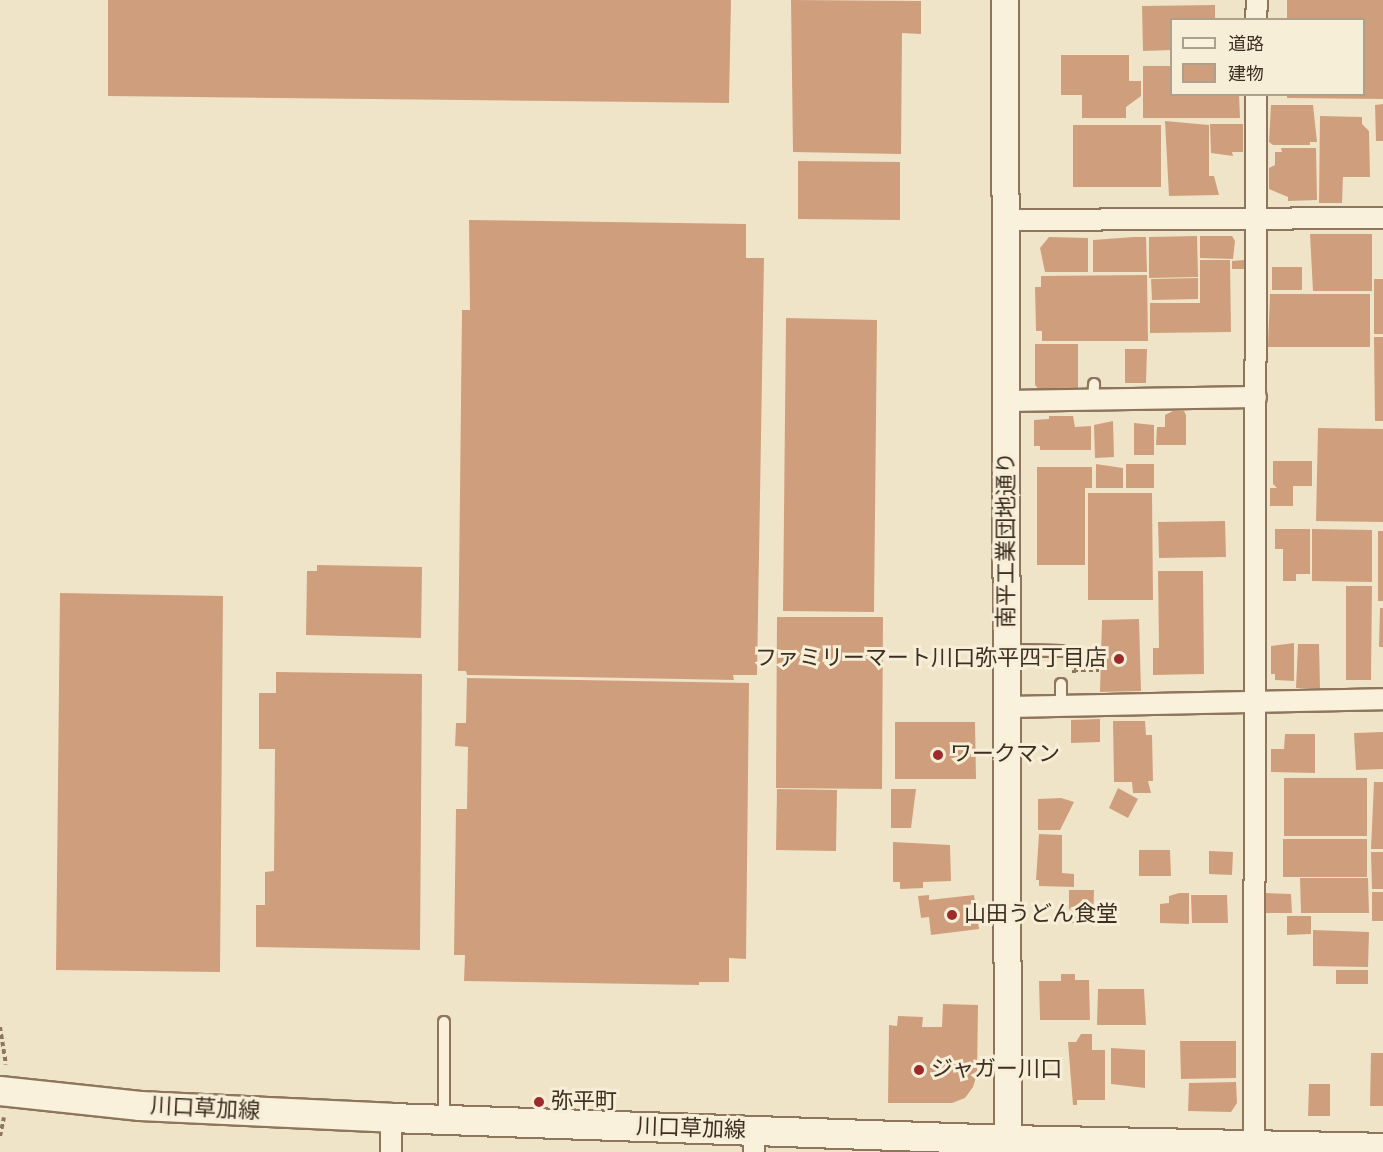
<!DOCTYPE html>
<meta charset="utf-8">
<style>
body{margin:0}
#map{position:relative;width:1383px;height:1152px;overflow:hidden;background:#f0e4c8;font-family:Spectral,"Noto Sans JP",serif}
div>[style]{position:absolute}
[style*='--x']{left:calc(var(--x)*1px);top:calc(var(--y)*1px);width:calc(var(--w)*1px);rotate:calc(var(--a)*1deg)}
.building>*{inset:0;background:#cf9f7d}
.path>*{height:4px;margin-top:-2px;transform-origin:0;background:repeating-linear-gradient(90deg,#8d765c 0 4.5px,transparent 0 7.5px)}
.roads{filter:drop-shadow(2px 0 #8d765c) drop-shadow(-2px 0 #8d765c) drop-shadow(0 2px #8d765c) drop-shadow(0 -2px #8d765c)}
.service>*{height:10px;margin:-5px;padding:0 5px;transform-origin:5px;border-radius:5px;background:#faf1dc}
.minor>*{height:20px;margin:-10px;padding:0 10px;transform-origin:10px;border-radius:10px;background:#faf1dc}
.tertiary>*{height:26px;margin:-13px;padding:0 13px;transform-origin:13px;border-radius:13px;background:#faf1dc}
.secondary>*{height:28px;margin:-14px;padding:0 14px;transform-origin:14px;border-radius:14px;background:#faf1dc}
.dots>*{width:16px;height:16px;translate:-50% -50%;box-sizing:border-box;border:3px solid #f7eed8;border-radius:50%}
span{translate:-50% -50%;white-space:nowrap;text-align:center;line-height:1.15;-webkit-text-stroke:6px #f7eed8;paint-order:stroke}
.street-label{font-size:22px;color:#3d2e20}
.poi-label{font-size:22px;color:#3d2e20}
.right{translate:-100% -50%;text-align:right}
.left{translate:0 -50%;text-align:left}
.legend{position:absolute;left:1170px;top:18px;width:195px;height:78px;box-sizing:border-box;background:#f7eed8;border:2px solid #ada18e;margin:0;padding:8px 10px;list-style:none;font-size:18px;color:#3d2e20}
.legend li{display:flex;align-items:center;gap:12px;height:30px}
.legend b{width:30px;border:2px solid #ada18e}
</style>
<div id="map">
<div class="building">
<div style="clip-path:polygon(108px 0,731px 0,729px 103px,108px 96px)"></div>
<div style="clip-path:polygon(791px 0,921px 1px,921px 34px,902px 33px,901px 154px,793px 152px)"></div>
<div style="clip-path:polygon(1287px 0,1383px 0,1383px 99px,1287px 98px,1287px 94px,1364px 94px,1364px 20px,1287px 20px)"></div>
<div style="clip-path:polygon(1215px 5px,1215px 20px,1172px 20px,1172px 50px,1143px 51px,1142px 6px)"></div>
<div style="clip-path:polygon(1061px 55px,1129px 55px,1129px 81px,1141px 81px,1141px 96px,1126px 107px,1126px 118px,1082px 118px,1082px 95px,1061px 95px)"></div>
<div style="clip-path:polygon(1143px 66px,1172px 66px,1172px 94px,1239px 94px,1240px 118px,1143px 118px)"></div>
<div style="clip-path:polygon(1383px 104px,1383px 141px,1376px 141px,1375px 105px)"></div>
<div style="clip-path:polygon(1271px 105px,1313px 105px,1317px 142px,1310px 142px,1310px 145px,1273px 145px,1269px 142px)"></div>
<div style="clip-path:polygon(1320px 116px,1362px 117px,1362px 124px,1369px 131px,1370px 177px,1343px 177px,1342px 203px,1319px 203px)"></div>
<div style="clip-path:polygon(1165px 121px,1209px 125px,1209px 176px,1214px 176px,1219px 195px,1169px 196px)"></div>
<div style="clip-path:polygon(1210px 124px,1243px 124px,1243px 152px,1232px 152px,1233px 156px,1211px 153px)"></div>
<div style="clip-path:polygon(1073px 125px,1161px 125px,1161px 187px,1073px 187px)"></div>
<div style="clip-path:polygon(1281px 148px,1316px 148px,1317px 200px,1288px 201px,1288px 197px,1269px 189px,1269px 168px,1275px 165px,1275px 152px,1282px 152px)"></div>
<div style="clip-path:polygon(798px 161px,900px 162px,900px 220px,798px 219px)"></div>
<div style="clip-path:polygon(469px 220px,746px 224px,746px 258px,764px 258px,757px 675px,733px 675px,734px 680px,467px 675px,466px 671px,458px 671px,462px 310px,470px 310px)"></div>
<div style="clip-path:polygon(1310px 234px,1372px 234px,1372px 291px,1313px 291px)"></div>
<div style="clip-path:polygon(1197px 236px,1198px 277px,1149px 278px,1149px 237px)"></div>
<div style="clip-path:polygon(1200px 236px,1232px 236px,1235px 241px,1233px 259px,1200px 258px)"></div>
<div style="clip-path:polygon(1049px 237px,1088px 238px,1088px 272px,1045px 272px,1040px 248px)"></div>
<div style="clip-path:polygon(1134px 237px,1146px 237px,1147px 272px,1093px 272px,1093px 240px)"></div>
<div style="clip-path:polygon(1200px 260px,1230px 260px,1231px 332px,1150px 333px,1150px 303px,1200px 303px)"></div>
<div style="clip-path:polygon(1244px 260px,1244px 269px,1232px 269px,1232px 261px)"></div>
<div style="clip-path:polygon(1272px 267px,1302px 267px,1302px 290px,1272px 290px)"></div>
<div style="clip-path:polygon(1147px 275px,1148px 341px,1042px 341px,1042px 331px,1036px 331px,1035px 287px,1041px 287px,1041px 276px)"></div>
<div style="clip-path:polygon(1198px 278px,1198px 299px,1152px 300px,1151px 279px)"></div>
<div style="clip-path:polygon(1374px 279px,1383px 279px,1383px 334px,1374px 334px)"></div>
<div style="clip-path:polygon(1270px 294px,1370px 294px,1370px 347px,1268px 347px)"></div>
<div style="clip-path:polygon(786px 318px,877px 320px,874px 612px,783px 611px)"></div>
<div style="clip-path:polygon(1374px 337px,1383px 337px,1383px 421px,1375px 421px)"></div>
<div style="clip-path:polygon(1035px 344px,1078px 344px,1078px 392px,1041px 392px,1035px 385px)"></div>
<div style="clip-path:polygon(1125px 349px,1147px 349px,1146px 383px,1125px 383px)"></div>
<div style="clip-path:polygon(1173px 411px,1184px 411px,1186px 415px,1186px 445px,1156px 445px,1157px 427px,1165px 427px,1165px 415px)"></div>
<div style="clip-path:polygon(1049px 416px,1073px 416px,1075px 427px,1091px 426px,1091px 450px,1040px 450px,1040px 446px,1034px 446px,1034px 420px,1049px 419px)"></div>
<div style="clip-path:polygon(1113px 421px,1114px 457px,1095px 458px,1094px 425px)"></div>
<div style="clip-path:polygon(1134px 423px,1154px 425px,1154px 455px,1134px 455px)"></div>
<div style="clip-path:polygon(1318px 428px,1383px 429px,1383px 522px,1316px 521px)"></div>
<div style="clip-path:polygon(1273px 461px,1312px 461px,1312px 486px,1293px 486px,1293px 506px,1270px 506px,1270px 488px,1277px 488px,1273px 484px)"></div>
<div style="clip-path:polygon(1096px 464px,1123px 468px,1123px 488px,1096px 488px)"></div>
<div style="clip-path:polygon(1126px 464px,1154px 464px,1154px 488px,1126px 488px)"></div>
<div style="clip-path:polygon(1037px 467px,1092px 467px,1092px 488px,1085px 488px,1085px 565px,1037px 565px)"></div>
<div style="clip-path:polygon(1088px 493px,1152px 493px,1153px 600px,1088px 600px)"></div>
<div style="clip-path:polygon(1225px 521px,1226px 557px,1159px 558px,1158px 522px)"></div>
<div style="clip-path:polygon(1275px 529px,1310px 529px,1310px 574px,1296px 574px,1296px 581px,1283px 581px,1283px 549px,1275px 549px)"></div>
<div style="clip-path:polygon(1312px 529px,1372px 530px,1372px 582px,1312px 581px)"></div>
<div style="clip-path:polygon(1378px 531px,1383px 531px,1383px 601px,1378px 601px)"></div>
<div style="clip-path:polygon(317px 565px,422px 567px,421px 638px,306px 635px,307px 571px,317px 571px)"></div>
<div style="clip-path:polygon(1158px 571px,1203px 571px,1204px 674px,1153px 675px,1153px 648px,1159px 648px)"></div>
<div style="clip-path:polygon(1346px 586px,1372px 586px,1371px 680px,1346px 680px)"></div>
<div style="clip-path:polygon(60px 593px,223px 596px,220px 972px,56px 970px)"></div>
<div style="clip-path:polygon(1380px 608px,1383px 608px,1383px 647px,1379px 647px)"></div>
<div style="clip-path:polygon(777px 617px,883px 617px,882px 789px,776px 788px)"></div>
<div style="clip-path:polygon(1139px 619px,1141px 691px,1100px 692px,1102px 620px)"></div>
<div style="clip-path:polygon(1294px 643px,1294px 681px,1275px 680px,1275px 674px,1271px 674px,1271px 646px)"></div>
<div style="clip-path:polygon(1298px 644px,1319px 644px,1320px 688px,1296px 688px)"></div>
<div style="clip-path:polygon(276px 672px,422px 674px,420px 950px,256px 947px,256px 905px,265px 905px,265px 872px,274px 871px,275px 749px,259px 749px,259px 693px,276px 693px)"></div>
<div style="clip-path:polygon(467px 678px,749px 683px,746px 959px,729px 958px,729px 982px,699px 982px,699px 985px,464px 981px,465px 955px,454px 955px,456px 809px,467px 809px,468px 747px,455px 746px,456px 723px,466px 723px)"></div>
<div style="clip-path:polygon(1100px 719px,1100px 742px,1071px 743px,1071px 720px)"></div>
<div style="clip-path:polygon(1113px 721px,1145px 721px,1146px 735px,1152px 735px,1153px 781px,1148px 781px,1151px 793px,1133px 793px,1132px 782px,1114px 782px)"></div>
<div style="clip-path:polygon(895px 722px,975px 722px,976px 779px,895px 779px)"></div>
<div style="clip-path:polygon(1383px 732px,1383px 769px,1356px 770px,1354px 733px)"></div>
<div style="clip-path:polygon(1285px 734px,1315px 734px,1315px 773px,1271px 772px,1271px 749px,1284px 749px)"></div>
<div style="clip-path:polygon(1284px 778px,1367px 778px,1367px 836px,1284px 836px)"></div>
<div style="clip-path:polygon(1374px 782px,1383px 782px,1383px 849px,1371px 849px)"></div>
<div style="clip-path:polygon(1118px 788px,1138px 799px,1128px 818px,1109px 808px)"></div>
<div style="clip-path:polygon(777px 789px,837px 790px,836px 851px,776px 850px)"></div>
<div style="clip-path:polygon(891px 789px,916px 789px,911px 828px,891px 828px)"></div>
<div style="clip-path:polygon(1061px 798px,1074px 802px,1060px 830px,1038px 830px,1038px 799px)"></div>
<div style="clip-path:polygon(1039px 834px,1062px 835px,1062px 873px,1074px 874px,1074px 887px,1039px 886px,1039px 880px,1036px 880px)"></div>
<div style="clip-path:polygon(1283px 839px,1367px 839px,1367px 877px,1283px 877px)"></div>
<div style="clip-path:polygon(893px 842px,950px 845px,951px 881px,923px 882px,923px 888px,900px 889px,900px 882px,893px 882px)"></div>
<div style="clip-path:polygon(1139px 850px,1170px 850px,1171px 876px,1139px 876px)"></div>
<div style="clip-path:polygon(1209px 851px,1233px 852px,1232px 875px,1209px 874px)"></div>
<div style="clip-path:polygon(1371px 852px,1383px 852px,1383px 889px,1372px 889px)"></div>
<div style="clip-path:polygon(1300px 878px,1368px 878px,1369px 913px,1301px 913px)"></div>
<div style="clip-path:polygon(1069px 890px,1094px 890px,1093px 924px,1069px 923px)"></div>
<div style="clip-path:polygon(1372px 892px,1383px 892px,1383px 921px,1372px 921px)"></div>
<div style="clip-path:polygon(1179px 893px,1189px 893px,1189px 924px,1160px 923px,1160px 904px,1169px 903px,1169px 896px)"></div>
<div style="clip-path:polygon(1265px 893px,1291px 894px,1292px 913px,1265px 913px)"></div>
<div style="clip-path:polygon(929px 895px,929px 900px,974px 895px,979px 929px,931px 935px,929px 917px,921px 918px,918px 896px)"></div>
<div style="clip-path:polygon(1191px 895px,1227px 895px,1228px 923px,1192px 923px)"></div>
<div style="clip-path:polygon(1287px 916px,1311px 916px,1311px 934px,1287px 935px)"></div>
<div style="clip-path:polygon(1313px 930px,1369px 932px,1368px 967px,1313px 966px)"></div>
<div style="clip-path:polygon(1336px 970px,1368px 970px,1368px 984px,1336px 984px)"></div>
<div style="clip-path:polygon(1061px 974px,1075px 974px,1075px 980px,1089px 980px,1090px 1020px,1040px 1020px,1039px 981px,1061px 981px)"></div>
<div style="clip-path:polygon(1098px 989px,1144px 989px,1146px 1025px,1097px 1025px)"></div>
<div style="clip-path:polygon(943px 1004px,978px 1005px,977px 1074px,973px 1087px,965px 1098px,952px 1103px,888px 1103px,889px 1025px,897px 1026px,898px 1016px,923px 1017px,922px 1027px,942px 1027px)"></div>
<div style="clip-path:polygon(1081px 1034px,1092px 1034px,1092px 1050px,1105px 1050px,1105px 1100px,1077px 1100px,1077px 1105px,1073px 1105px,1068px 1042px,1076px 1042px)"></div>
<div style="clip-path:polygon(1180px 1041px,1236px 1041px,1236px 1078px,1181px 1079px)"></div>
<div style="clip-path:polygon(1111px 1048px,1145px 1050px,1145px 1088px,1111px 1084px)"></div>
<div style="clip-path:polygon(1371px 1053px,1383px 1053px,1383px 1106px,1370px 1106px)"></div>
<div style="clip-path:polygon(1236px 1082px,1237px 1103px,1231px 1112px,1188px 1111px,1189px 1083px)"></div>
<div style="clip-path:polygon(1309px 1084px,1330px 1084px,1330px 1116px,1308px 1116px)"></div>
</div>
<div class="path">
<div style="--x:1074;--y:673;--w:3;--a:-90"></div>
<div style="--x:1074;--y:670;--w:25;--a:0"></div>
<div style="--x:0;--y:1027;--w:38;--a:81"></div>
<div style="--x:0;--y:1136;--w:19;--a:-78"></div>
</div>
<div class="roads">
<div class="service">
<div style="--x:1093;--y:400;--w:16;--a:-86"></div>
<div style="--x:1007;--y:650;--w:54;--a:1.1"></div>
<div style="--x:1061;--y:684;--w:22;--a:90"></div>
<div style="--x:444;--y:1022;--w:98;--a:90"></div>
</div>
<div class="minor">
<div style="--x:1256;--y:20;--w:20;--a:-87"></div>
<div style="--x:1007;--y:220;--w:376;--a:-0.3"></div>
<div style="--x:1007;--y:401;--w:249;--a:-0.9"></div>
<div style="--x:1007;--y:707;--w:376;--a:-1.2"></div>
<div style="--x:391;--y:1118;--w:34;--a:90"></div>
<div style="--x:754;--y:1152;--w:21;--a:-90"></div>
<div style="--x:1254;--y:1152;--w:1058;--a:-89.89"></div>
</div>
<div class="tertiary">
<div style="--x:1005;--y:0;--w:1152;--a:89.85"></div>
</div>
<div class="secondary">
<div style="--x:0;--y:1091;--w:141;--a:6.1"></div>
<div style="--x:140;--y:1106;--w:251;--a:2.7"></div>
<div style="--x:391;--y:1118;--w:617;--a:2.04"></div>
<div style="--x:1008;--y:1140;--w:375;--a:1.2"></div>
</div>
</div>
<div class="dots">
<div style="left:1119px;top:659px;background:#9e2a2b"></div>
<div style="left:938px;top:755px;background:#9e2a2b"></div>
<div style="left:952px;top:915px;background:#9e2a2b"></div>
<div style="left:919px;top:1070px;background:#9e2a2b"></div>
<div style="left:539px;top:1102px;background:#9e2a2b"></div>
</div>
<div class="street-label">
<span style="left:1007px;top:540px;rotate:-90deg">南平工業団地通り</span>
<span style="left:205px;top:1109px;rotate:3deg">川口草加線</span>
<span style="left:691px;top:1129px;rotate:2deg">川口草加線</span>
</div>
<div class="poi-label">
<span class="right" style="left:1107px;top:659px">ファミリーマート川口弥平四丁目店</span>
<span class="left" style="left:950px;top:755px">ワークマン</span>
<span class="left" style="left:964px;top:915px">山田うどん食堂</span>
<span class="left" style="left:931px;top:1070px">ジャガー川口</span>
<span class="left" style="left:551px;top:1102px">弥平町</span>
</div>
<ul class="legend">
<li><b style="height:8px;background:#faf1dc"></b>道路</li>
<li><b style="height:16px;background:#cf9f7d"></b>建物</li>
</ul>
</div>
